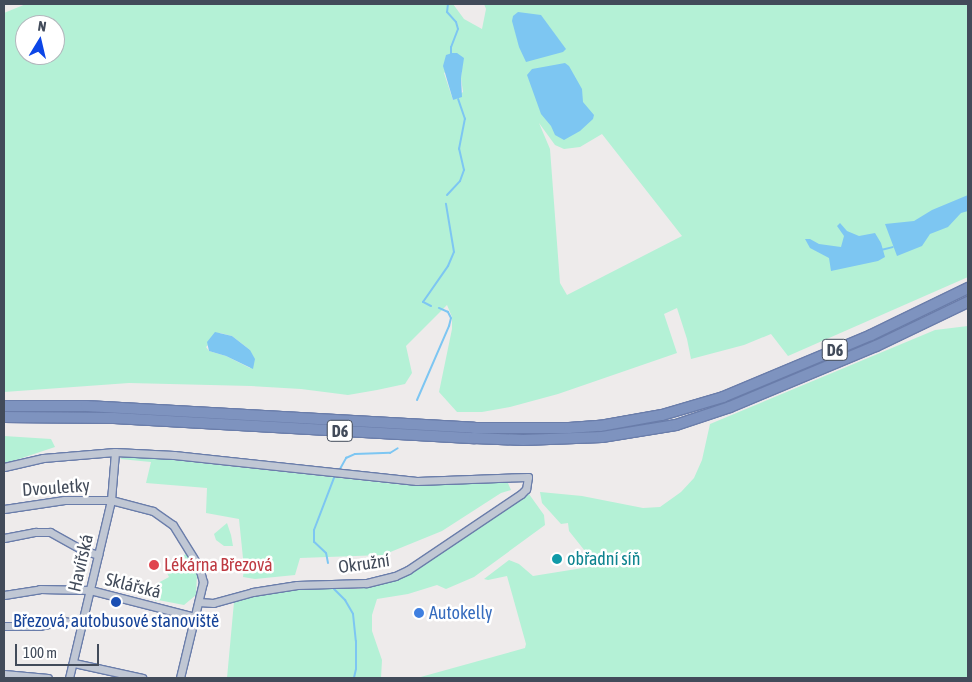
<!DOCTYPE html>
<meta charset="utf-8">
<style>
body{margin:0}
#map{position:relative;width:972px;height:682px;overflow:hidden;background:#eeebeb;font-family:"Asap Condensed",sans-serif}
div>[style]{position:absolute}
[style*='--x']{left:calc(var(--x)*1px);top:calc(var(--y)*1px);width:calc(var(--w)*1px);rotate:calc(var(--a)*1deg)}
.green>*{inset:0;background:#b4f1d6}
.water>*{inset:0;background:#7dc6f2}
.stream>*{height:2px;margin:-1px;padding:0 1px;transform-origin:1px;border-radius:1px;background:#7dc6f2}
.roads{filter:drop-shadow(1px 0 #6a7daa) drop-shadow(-1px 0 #6a7daa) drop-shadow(0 1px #6a7daa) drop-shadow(0 -1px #6a7daa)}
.minor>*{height:7px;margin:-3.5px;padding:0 3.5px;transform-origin:3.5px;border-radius:3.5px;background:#c0c7d4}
.highway>*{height:10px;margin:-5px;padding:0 5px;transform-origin:5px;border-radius:5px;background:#7e93bf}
.dots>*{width:14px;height:14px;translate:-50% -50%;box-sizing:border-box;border:2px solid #fff;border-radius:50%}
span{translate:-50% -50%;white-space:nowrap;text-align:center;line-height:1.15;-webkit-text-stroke:5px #fff;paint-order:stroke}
.shield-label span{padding:1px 4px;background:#fff;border:1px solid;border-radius:4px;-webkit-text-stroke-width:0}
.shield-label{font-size:16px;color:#424b5a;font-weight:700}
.street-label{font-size:18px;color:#424b5a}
.culture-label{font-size:18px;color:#0d838f}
.left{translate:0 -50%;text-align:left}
.health-label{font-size:18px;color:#be3a42}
.shop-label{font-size:18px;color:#366cbe}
.transit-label{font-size:18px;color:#164399}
.frame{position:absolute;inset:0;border:5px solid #424b5a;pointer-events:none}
.north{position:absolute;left:15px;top:15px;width:50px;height:50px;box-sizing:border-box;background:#fff;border:1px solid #b3b7bd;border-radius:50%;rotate:9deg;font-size:14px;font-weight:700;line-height:20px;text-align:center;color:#424b5a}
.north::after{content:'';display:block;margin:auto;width:18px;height:22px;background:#0c46e7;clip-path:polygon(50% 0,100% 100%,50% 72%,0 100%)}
.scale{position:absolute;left:15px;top:644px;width:84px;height:22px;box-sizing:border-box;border:2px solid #424b5a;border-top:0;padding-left:6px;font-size:15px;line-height:18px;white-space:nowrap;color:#424b5a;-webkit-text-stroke:4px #fff;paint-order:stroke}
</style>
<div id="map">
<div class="green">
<div style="clip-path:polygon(evenodd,26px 4px,453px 4px,464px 19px,482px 29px,486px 9px,484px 4px,968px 4px,968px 277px,788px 356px,771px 334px,744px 345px,691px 359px,687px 339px,677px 308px,664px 314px,677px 353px,558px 394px,510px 407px,482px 412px,457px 412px,439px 392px,452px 329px,452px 317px,447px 305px,406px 346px,412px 373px,405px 384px,377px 390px,348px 395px,301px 389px,251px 386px,129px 383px,4px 392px,4px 13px,26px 4px,25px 25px,55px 25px,55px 55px,25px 55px,25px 25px,26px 4px,463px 58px,461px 78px,463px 92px,453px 100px,444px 73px,463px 58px,26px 4px,539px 123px,555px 145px,564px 149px,580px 147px,602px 134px,682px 236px,567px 295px,560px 283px,550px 149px,539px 123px,26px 4px,220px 333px,232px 336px,250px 350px,250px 368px,226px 356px,209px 351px,206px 347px,220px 333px)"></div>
<div style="clip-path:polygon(968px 326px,968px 678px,417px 678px,525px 648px,526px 644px,507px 576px,488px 580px,484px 579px,509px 560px,519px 564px,533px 576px,589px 567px,593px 561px,569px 531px,568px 523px,561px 524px,542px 503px,540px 492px,582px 496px,643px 508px,660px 507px,681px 492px,694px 478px,702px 460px,710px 424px,935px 330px)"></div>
<div style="clip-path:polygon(4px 436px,51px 439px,55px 447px,4px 464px)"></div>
<div style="clip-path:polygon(126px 455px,404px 485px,449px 485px,507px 481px,511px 490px,501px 493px,442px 531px,383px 555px,300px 558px,295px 575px,255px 579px,243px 577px,244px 568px,239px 519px,206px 513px,207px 488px,146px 483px,151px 462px,120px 459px)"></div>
<div style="clip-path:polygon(529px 494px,544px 515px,545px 525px,474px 577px,446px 589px,437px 585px,408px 594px,377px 599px,372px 615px,372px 631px,382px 660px,381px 678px,227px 678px,234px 602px,258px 595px,296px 589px,358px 589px,400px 579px)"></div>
<div style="clip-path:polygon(227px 523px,231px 535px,233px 546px,224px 546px,216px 540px,214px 534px)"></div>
<div style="clip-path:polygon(186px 554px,197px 573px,196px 595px,184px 605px,158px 600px,155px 601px,158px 583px,169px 577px,166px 571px,173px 568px,171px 563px)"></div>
</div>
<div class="water">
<div style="clip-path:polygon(518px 12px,541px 15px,566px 49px,563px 52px,526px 62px,519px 47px,512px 21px,513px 16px)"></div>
<div style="clip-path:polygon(452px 53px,457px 53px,464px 58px,461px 78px,462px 97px,453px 100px,443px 66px,446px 55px)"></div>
<div style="clip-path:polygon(565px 63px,569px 66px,582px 89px,583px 102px,594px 115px,593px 119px,580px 131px,564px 140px,555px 135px,551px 126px,541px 114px,527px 75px,532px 69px)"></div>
<div style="clip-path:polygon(968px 195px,968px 211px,961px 213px,948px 227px,930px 234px,922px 246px,897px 256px,885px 224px,914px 221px,932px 210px)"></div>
<div style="clip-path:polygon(840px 223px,847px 231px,859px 236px,875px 233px,881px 243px,885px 257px,878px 261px,831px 271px,829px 258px,810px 248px,805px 239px,810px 239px,819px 244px,841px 247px,844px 236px,837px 226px)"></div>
<div style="clip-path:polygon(215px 332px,232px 336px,250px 350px,255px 359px,253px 369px,226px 356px,209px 351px,207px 342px)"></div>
</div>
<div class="stream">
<div style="--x:448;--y:4;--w:8;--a:97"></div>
<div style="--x:447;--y:12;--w:13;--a:48"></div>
<div style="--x:456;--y:22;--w:7;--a:74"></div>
<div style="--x:458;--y:29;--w:19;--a:111"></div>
<div style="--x:451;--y:47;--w:8;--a:90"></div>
<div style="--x:447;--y:195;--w:19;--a:-47"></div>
<div style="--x:460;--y:181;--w:12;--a:-70"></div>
<div style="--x:464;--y:170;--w:22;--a:-103"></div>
<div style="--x:459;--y:149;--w:31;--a:-79"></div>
<div style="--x:465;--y:119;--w:21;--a:-109"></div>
<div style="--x:881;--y:250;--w:12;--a:-14"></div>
<div style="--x:431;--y:306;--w:9;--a:-153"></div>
<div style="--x:423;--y:302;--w:44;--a:-55.2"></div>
<div style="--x:448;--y:266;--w:15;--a:-67"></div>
<div style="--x:454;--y:252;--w:49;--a:-99.5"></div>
<div style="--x:417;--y:400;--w:81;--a:-66.6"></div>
<div style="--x:449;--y:326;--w:8;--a:-76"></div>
<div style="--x:451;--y:318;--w:7;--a:-117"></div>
<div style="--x:448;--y:312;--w:10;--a:-156"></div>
<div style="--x:340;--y:469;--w:13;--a:-61"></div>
<div style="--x:346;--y:458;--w:10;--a:-24"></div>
<div style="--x:355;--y:454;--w:35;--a:-2"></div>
<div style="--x:390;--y:453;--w:9;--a:-32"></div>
<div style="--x:328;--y:563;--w:10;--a:-101"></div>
<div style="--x:326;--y:553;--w:16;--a:-137"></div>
<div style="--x:314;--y:542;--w:12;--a:-90"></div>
<div style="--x:314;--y:530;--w:56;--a:-69"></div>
<div style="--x:334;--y:589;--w:16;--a:45"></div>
<div style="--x:345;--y:600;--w:16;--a:60"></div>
<div style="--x:353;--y:614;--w:27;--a:84"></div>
<div style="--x:356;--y:641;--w:28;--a:90"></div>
<div style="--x:356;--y:669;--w:9;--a:103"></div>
</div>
<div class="roads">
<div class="minor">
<div style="--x:4;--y:467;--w:40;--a:-13"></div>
<div style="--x:43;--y:458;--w:72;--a:-4.8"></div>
<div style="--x:115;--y:452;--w:59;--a:2.9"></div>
<div style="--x:174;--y:455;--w:244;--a:6.1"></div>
<div style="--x:417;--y:481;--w:111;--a:-2.1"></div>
<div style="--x:528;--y:477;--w:12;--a:99"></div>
<div style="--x:526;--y:489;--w:7;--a:135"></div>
<div style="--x:521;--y:494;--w:136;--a:146.1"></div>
<div style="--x:408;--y:570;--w:14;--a:155"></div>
<div style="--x:395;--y:576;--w:30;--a:166"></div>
<div style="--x:366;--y:583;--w:69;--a:178.3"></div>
<div style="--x:297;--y:585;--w:45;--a:171"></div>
<div style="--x:253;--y:592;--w:41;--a:164.6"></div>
<div style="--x:213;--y:603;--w:14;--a:-176"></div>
<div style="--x:4;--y:509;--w:61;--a:-8.5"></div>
<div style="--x:64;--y:500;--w:47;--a:0"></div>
<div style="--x:111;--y:500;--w:43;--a:14.7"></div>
<div style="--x:153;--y:511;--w:24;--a:35"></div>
<div style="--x:173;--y:525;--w:49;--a:58.2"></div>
<div style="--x:199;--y:567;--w:16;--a:75"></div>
<div style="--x:203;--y:582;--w:99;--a:103.5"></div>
<div style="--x:4;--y:538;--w:32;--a:-11"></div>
<div style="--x:35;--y:532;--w:15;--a:0"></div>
<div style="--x:50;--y:532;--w:37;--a:29"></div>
<div style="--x:82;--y:550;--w:17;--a:17"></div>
<div style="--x:4;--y:595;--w:36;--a:-9"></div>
<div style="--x:40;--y:589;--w:50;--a:1.1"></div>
<div style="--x:90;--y:590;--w:108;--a:14.4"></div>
<div style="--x:4;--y:626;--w:35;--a:0"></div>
<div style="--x:39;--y:626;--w:25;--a:-12"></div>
<div style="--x:63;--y:621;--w:20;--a:9"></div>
<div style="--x:74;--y:663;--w:70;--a:12.4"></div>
<div style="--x:4;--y:674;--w:44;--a:5.2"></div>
<div style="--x:69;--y:678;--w:183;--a:-76.7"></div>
<div style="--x:111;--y:500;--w:48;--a:-85.2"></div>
</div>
<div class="highway">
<div style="--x:4;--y:406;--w:82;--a:0"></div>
<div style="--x:86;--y:406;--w:389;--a:3.2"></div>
<div style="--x:474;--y:428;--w:95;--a:0"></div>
<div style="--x:569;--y:428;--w:31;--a:-4"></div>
<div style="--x:600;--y:426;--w:63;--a:-10.1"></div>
<div style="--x:662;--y:415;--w:64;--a:-16.4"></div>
<div style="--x:723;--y:397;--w:160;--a:-22.7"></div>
<div style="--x:871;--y:335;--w:108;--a:-25.9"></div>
<div style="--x:4;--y:417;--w:110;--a:0.5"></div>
<div style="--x:114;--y:418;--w:361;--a:3.2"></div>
<div style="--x:474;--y:438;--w:49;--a:2.3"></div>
<div style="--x:523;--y:440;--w:79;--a:-2.2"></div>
<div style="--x:602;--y:437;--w:75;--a:-9.2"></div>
<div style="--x:676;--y:425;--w:57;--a:-18.4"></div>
<div style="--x:730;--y:407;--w:158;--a:-22.7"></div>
<div style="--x:876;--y:346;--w:102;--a:-25.6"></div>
</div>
</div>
<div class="dots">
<div style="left:557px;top:559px;background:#0f9aa8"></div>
<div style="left:154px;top:565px;background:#e0444e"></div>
<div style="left:116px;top:602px;background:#1a4fb4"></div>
<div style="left:419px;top:613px;background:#3f7fe0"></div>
</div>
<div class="shield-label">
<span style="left:835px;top:350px">D6</span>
<span style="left:340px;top:431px">D6</span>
</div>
<div class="street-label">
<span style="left:56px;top:488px;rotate:-4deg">Dvouletky</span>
<span style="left:81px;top:563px;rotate:-77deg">Havířská</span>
<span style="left:364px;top:564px;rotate:-8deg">Okružní</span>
<span style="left:133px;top:586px;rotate:14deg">Sklářská</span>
</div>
<div class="culture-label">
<span class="left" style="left:567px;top:559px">obřadní síň</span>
</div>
<div class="health-label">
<span class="left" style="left:164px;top:565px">Lékárna Březová</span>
</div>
<div class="shop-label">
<span class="left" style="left:429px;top:613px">Autokelly</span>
</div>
<div class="transit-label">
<span style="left:116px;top:621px">Březová, autobusové stanoviště</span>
</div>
<div class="frame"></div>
<div class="north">N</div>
<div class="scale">100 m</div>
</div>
